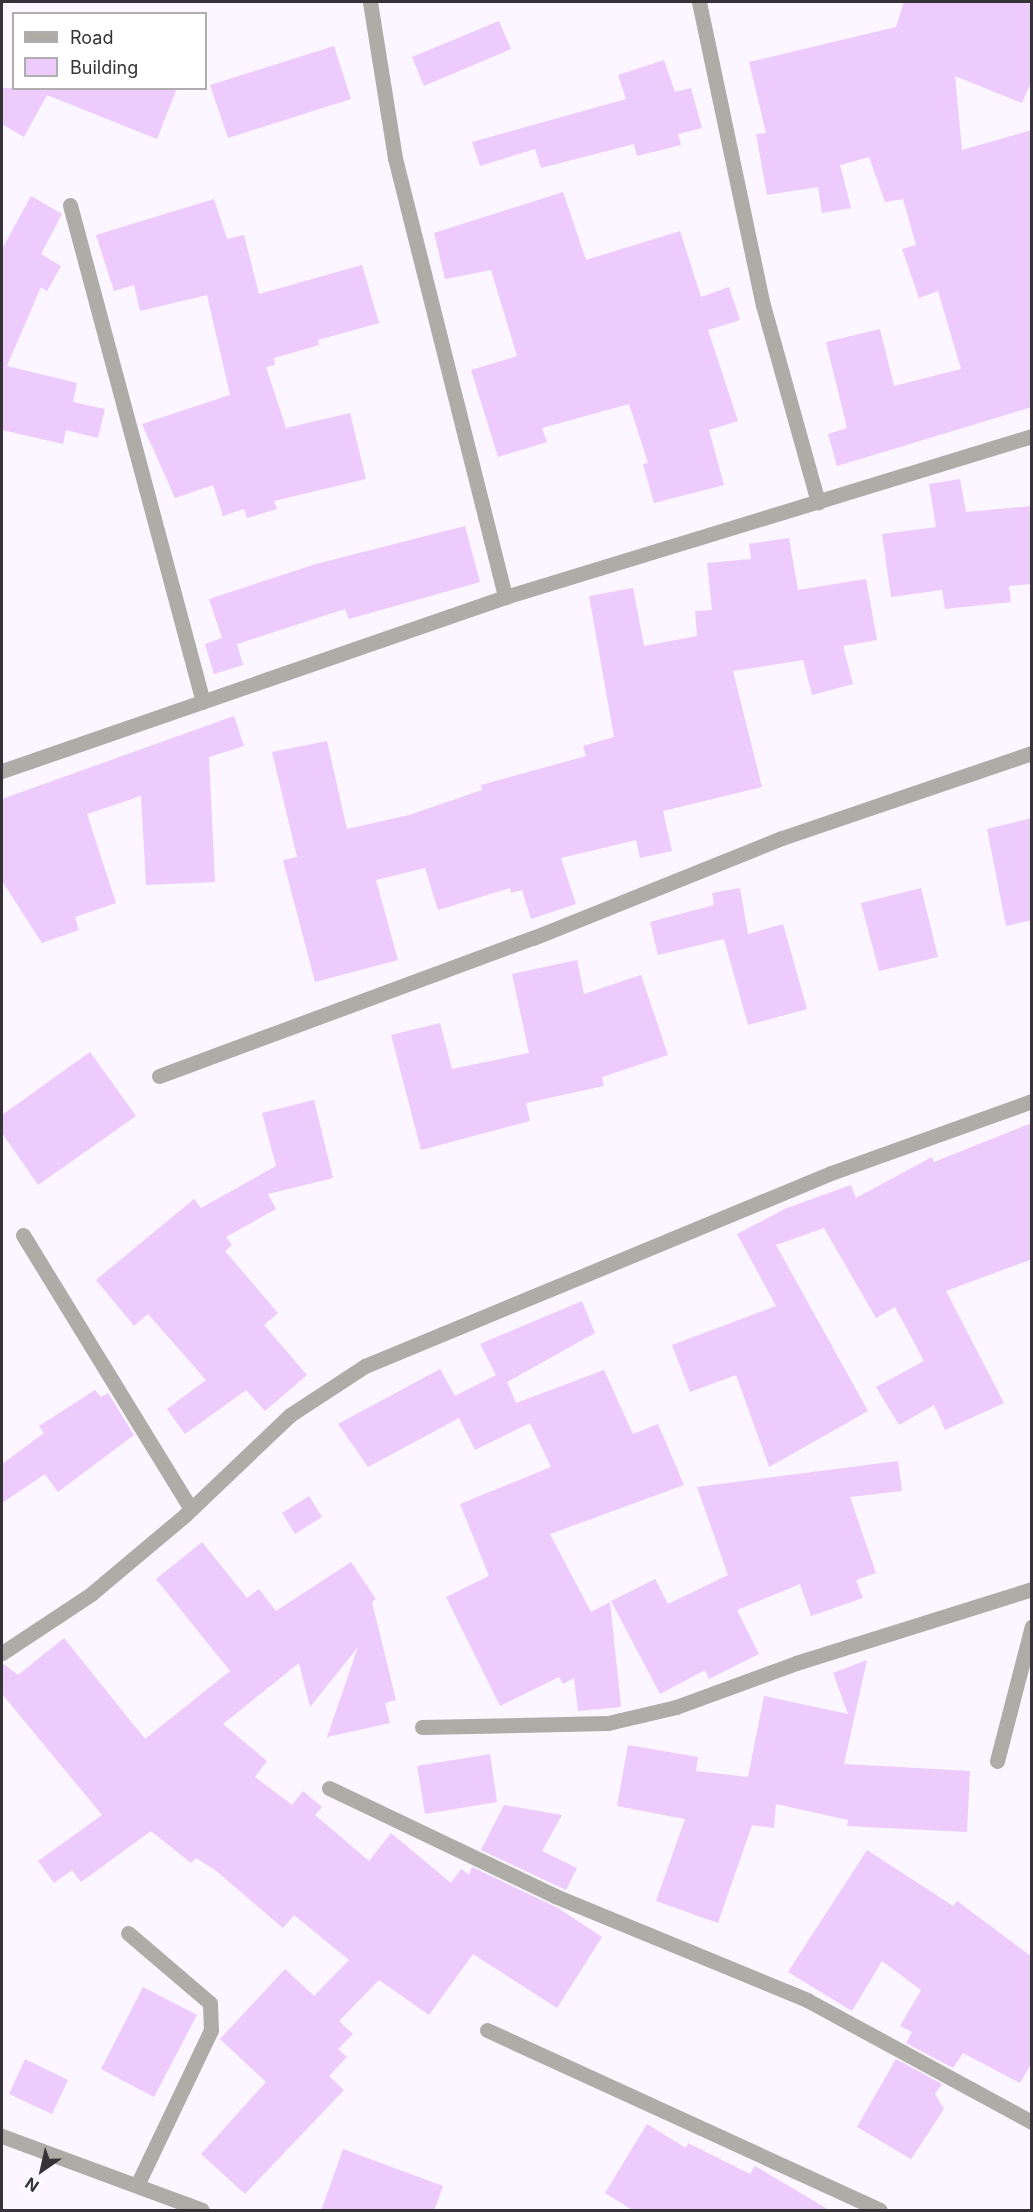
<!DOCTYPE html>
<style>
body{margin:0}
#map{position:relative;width:1033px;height:2212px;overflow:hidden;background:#fbf6ff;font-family:Inter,sans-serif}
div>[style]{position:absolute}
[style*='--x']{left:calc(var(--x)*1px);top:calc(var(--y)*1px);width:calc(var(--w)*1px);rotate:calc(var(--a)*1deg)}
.building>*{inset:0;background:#edcbfd}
.minor>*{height:15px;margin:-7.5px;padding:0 7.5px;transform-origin:7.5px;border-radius:7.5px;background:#aeaca7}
span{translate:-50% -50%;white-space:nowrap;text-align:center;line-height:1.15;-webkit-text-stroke:4.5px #fff;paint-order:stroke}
.frame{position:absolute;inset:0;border:3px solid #363338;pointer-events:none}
.legend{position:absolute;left:12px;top:12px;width:195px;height:78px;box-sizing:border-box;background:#fff;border:2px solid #afadaf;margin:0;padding:8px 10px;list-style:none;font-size:18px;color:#363338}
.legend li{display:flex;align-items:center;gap:12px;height:30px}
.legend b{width:30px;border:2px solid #afadaf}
.north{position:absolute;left:12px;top:2140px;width:60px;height:60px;-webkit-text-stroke:4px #fff;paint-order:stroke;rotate:214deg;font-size:16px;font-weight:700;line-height:24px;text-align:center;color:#363338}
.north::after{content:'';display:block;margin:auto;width:21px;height:27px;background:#363338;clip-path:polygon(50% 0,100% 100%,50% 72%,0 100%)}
</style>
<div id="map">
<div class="building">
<div style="clip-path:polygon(904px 2px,1032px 2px,1032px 80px,1022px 103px,955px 76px,962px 150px,1032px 130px,1032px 407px,837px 466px,828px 434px,847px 428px,826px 342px,880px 329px,894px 386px,961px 369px,938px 291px,919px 298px,902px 249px,916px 245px,903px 199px,885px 202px,869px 157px,840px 165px,851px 208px,822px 213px,818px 187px,767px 195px,756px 134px,766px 133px,749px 62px,896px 27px)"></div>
<div style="clip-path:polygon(499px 21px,511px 49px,424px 86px,412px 57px)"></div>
<div style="clip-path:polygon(334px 46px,351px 99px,228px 138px,210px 85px)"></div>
<div style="clip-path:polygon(664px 60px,675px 92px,691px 88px,702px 128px,678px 134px,681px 145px,637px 156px,634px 144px,541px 168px,535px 149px,480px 166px,472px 142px,626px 99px,618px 75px)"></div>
<div style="clip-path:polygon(2px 88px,177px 88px,157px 139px,47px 95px,24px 137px,2px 124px)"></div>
<div style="clip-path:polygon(563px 192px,586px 260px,680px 231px,701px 297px,729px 287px,740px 320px,708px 330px,738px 421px,709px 430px,724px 485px,654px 503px,643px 464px,648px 463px,629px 404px,542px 428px,547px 442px,498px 457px,471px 370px,517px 356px,491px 270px,445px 279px,434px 233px)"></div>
<div style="clip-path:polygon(31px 196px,62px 214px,41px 254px,61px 266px,47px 291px,41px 287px,7px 366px,77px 383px,73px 402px,105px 409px,98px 438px,66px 430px,63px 444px,2px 430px,2px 249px)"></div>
<div style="clip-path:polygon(214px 199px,227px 239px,244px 235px,259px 294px,362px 265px,379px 323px,318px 340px,319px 345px,274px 358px,275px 365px,266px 367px,286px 428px,350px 413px,366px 479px,274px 501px,277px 509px,247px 518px,244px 509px,223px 516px,213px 485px,175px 498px,142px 424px,230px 395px,207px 295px,140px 311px,134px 285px,114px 291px,96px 235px)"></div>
<div style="clip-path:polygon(960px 479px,966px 512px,1032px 506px,1032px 584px,1009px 586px,1011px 602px,945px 609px,942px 590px,891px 597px,882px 534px,936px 527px,929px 484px)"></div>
<div style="clip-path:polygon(465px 526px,480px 582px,349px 619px,345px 609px,237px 644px,243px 665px,214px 674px,205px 644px,222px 638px,209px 599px,316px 564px)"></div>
<div style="clip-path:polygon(789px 538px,798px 590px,866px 579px,877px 640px,843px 646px,853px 684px,812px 695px,803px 660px,733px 671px,762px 787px,663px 811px,672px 851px,640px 858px,636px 840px,561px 858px,576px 904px,531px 919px,522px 890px,511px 893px,510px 888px,438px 910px,425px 868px,376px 880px,398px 960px,315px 982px,283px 860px,297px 857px,272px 752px,327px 741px,347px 829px,409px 815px,482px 790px,481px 785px,586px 756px,583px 746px,614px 737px,589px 596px,633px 588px,644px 646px,697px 636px,695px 611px,712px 610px,707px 563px,751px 559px,749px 544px)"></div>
<div style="clip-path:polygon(234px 716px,244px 746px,209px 757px,215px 882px,146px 885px,141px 796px,87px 814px,116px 903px,75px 917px,79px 930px,42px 943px,2px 881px,2px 799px)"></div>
<div style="clip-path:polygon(1032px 818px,1032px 920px,1006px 926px,987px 829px)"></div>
<div style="clip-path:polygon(740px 888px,748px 934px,783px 924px,807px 1009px,748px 1025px,724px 939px,658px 955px,650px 922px,714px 905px,712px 893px)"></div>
<div style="clip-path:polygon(921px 888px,938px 957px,879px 971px,861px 903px)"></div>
<div style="clip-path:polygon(577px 960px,584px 994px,641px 975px,668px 1055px,602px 1077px,604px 1086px,526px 1103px,530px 1121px,421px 1150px,391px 1035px,440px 1023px,452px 1069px,529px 1053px,512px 974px)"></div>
<div style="clip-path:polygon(90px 1052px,136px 1116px,38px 1185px,2px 1133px,2px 1115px)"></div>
<div style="clip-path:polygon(314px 1100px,333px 1178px,268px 1194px,276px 1209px,226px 1237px,232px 1245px,225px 1251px,278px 1313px,264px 1325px,307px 1375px,265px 1411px,246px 1390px,185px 1434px,167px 1409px,206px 1380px,148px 1314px,134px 1326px,96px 1280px,194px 1199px,201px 1208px,276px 1166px,262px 1113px)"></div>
<div style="clip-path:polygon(1032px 1123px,1032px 1259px,946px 1291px,1004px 1403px,945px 1430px,934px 1405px,899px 1425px,876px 1387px,924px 1361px,895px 1307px,876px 1318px,824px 1228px,776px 1245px,868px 1411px,769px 1467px,736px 1375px,690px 1392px,672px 1345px,776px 1306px,737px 1234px,787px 1208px,851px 1185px,856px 1198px,932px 1157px,934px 1162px)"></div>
<div style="clip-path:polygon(582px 1301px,595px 1333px,507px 1382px,516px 1403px,604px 1370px,633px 1434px,658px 1424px,684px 1485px,550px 1534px,591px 1612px,610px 1602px,621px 1707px,578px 1711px,574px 1678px,563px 1684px,559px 1677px,500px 1706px,446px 1597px,489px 1576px,460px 1504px,551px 1467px,530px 1423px,475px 1450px,459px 1418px,368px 1467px,338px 1424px,440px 1369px,455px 1396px,496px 1375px,480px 1344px)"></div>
<div style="clip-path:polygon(95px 1390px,101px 1397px,108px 1393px,134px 1435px,58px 1492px,45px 1474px,2px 1503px,2px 1464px,44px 1433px,39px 1426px)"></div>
<div style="clip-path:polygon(898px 1461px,902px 1491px,850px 1497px,876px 1573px,856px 1580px,863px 1598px,811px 1616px,800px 1584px,737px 1610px,759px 1654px,709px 1679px,705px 1670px,660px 1694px,611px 1601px,655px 1579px,668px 1604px,728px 1575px,697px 1487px)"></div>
<div style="clip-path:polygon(309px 1496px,322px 1517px,295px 1534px,282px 1513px)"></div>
<div style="clip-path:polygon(202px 1542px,247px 1598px,259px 1589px,276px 1611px,351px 1562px,376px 1599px,372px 1602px,396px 1700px,385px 1703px,390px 1723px,327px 1737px,358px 1647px,310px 1707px,299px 1663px,223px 1724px,267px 1761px,255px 1777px,292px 1805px,303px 1791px,322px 1807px,315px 1815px,369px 1861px,391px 1833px,451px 1883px,461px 1869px,469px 1875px,472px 1867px,558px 1908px,602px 1937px,557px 2008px,473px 1954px,429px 2015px,379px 1980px,339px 2021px,353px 2034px,338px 2049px,347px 2057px,329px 2076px,344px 2090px,245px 2194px,201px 2154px,266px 2082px,220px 2039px,285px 1969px,314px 1996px,349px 1960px,294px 1915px,283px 1928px,215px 1870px,196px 1858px,191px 1863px,151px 1831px,81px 1882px,72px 1870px,54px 1883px,38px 1861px,102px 1815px,2px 1694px,2px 1663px,18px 1675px,64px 1638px,145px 1739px,230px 1671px,156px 1579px)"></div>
<div style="clip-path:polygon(867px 1660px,844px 1764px,970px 1771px,967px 1832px,847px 1826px,848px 1820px,776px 1804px,774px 1828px,752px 1825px,718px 1923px,656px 1901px,685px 1819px,617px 1806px,628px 1745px,698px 1757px,696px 1771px,748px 1777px,764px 1696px,848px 1714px,833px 1673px)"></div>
<div style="clip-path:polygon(490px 1754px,497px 1802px,425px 1814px,417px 1766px)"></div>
<div style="clip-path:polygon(504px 1805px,562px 1815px,542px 1851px,577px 1868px,566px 1890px,481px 1850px)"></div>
<div style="clip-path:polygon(867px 1850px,953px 1906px,957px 1901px,1032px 1957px,1032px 2062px,1020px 2083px,963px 2053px,953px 2068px,906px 2043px,912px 2032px,900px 2026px,921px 1990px,882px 1961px,852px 2011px,788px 1972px)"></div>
<div style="clip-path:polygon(143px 1987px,197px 2015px,154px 2097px,101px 2069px)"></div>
<div style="clip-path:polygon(25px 2059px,68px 2080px,52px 2114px,9px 2094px)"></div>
<div style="clip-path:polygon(896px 2059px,942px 2084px,935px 2094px,944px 2109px,911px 2159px,857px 2127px)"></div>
<div style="clip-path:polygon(647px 2124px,686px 2148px,688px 2143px,750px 2174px,755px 2166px,831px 2211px,634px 2211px,605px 2193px)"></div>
<div style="clip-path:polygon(343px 2149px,443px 2186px,434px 2211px,321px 2211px)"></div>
</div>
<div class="minor">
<div style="--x:370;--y:2;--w:158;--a:80.9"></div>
<div style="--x:395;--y:158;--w:453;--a:75.9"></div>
<div style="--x:699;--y:2;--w:310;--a:78.1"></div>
<div style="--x:763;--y:305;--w:205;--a:74.4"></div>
<div style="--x:70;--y:205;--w:514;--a:75.02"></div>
<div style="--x:2;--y:771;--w:532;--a:-19.08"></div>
<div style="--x:505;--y:597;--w:551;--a:-16.99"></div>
<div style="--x:159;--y:1076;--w:399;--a:-20.3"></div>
<div style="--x:533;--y:938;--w:268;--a:-21.9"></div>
<div style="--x:782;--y:838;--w:264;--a:-18.8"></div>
<div style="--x:23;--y:1235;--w:318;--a:58.5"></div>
<div style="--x:2;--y:1653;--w:107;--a:-33.5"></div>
<div style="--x:91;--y:1594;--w:123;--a:-40"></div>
<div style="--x:185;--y:1515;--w:145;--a:-43.6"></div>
<div style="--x:290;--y:1415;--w:90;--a:-33.2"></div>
<div style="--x:365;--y:1366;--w:504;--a:-22.5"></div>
<div style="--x:831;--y:1173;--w:214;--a:-19.7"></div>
<div style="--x:422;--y:1727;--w:186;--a:-1.2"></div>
<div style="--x:608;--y:1723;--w:70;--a:-13.2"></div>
<div style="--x:676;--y:1707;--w:128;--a:-20.1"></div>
<div style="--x:796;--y:1663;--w:247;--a:-17.4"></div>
<div style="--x:997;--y:1761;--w:139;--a:-75.5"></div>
<div style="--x:329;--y:1788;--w:250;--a:25.5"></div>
<div style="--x:555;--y:1896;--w:273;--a:22.4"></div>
<div style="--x:807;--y:2000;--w:256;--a:28.5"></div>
<div style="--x:128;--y:1933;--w:108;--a:40.5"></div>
<div style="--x:210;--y:2003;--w:27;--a:88"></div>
<div style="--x:211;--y:2030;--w:170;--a:115.5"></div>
<div style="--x:487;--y:2030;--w:432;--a:24.6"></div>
<div style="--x:2;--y:2136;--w:213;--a:20.3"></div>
</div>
<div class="frame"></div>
<ul class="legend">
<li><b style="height:8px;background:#aeaca7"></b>Road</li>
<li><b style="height:16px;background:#edcbfd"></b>Building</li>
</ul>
<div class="north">N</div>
</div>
